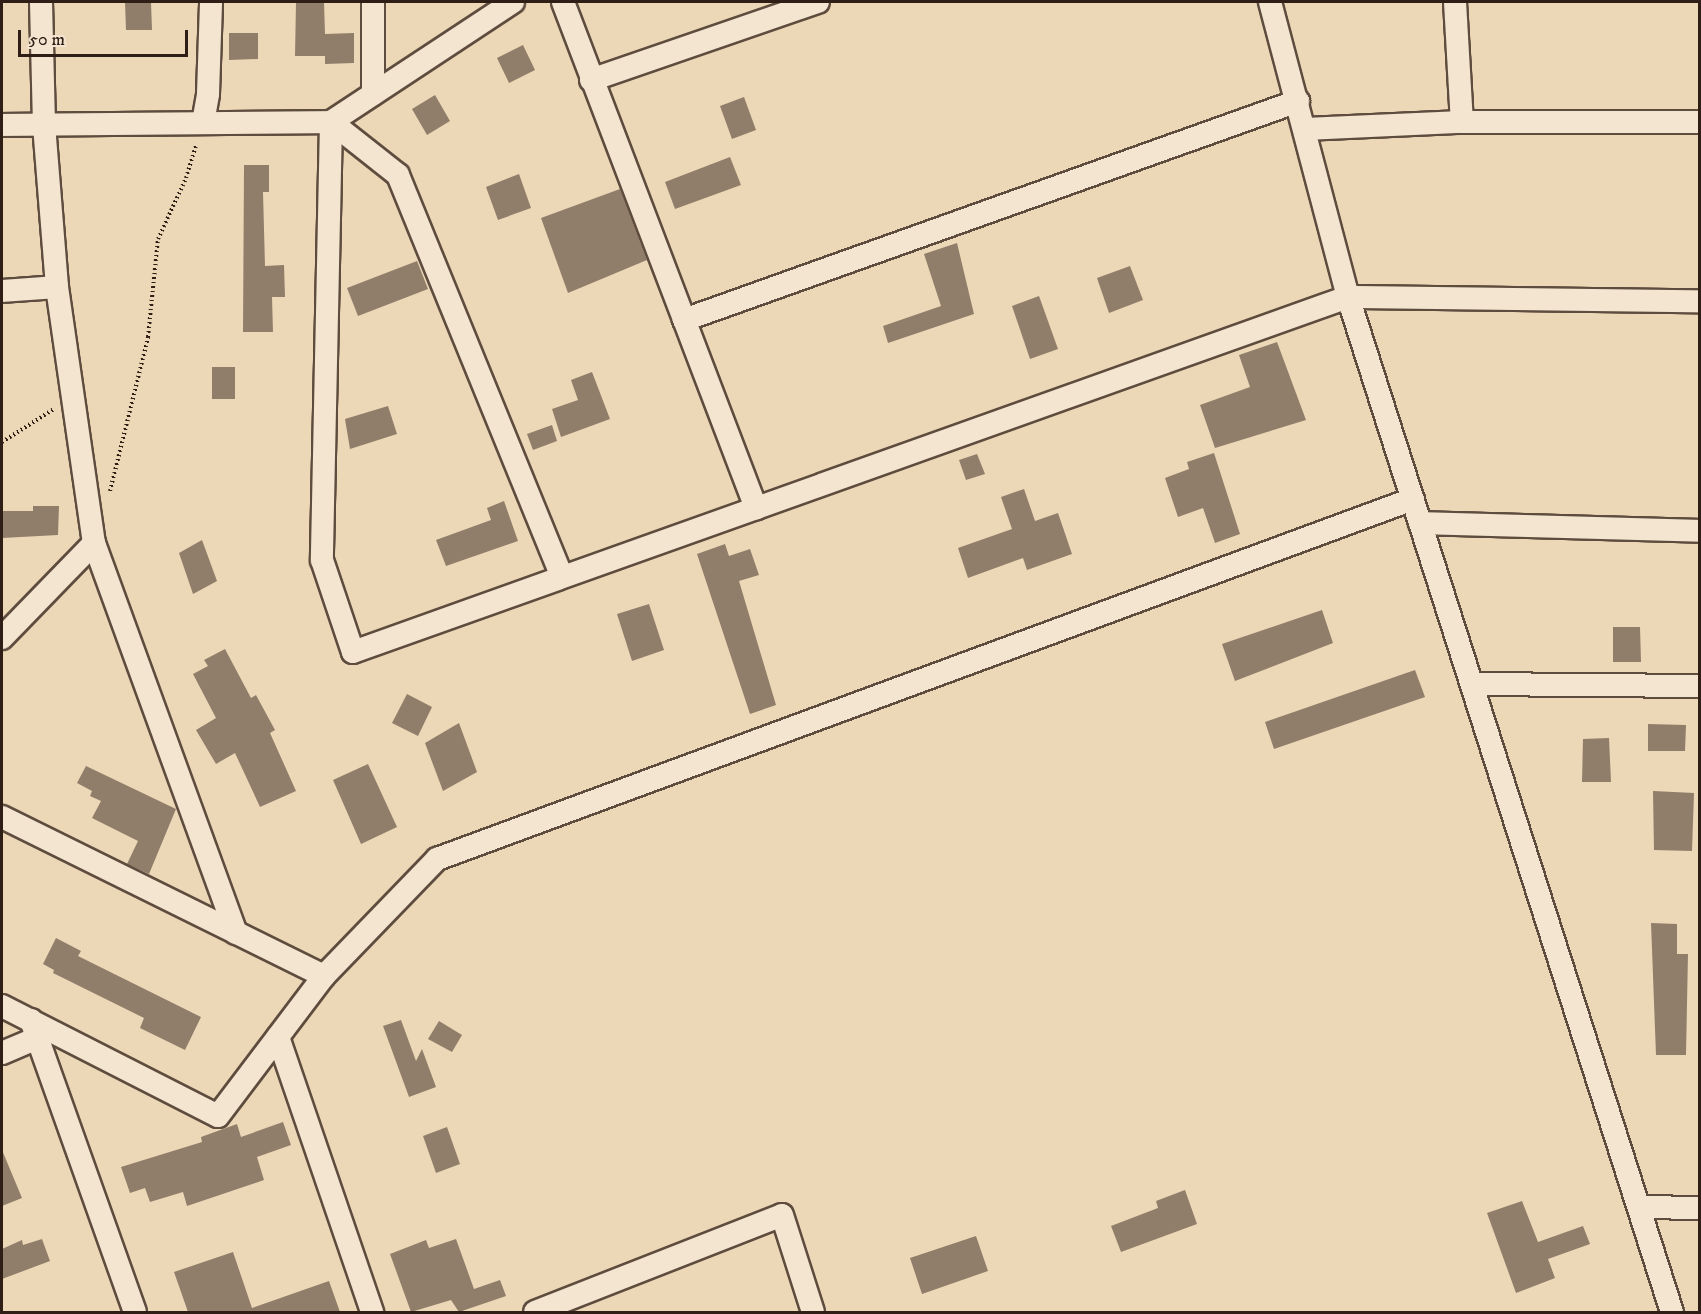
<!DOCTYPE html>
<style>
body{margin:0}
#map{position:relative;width:1701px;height:1314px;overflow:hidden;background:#ecd7b7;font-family:"IM FELL DW Pica",serif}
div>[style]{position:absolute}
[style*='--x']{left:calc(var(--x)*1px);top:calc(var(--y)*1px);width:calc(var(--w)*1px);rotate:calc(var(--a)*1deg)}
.building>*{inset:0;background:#917e6a}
.path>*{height:4px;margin-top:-2px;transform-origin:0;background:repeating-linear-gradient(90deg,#2e1e16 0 1.5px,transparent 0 4.5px)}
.roads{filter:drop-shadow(2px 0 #5e4c3e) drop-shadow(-2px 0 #5e4c3e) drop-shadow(0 2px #5e4c3e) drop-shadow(0 -2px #5e4c3e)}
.street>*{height:22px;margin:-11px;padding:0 11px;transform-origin:11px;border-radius:11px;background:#f3e5d0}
span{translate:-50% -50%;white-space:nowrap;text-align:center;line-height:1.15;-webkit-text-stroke:4.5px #f3e5d0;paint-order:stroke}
.frame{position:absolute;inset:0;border:3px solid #2e1e16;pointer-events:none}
.scale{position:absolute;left:18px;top:30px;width:170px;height:27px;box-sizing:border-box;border:3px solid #2e1e16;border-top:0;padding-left:8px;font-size:18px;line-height:21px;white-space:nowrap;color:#2e1e16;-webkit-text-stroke:4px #f3e5d0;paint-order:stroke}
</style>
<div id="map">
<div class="building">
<div style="clip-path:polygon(125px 2px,151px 2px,152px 30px,126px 30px)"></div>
<div style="clip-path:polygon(296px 2px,324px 2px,325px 34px,354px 33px,354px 63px,325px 64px,325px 56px,295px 56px)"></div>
<div style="clip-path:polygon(229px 33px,258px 33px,258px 59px,229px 60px)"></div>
<div style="clip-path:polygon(523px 45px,535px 70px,509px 83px,497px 58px)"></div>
<div style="clip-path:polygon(435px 95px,450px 121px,427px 135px,412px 109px)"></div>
<div style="clip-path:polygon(744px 97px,756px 130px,732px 139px,720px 106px)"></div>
<div style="clip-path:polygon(730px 157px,741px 185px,675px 209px,665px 182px)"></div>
<div style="clip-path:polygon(244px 165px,269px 165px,269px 192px,263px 192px,265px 266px,284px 265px,285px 297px,272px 297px,273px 332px,243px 332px)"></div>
<div style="clip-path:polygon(519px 174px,531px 208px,498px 220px,486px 187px)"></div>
<div style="clip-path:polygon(620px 189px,647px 260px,568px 293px,541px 218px)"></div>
<div style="clip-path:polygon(957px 243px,974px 314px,888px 343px,883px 326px,941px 306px,924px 254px)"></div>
<div style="clip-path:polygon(417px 261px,428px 289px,358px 316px,347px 288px)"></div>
<div style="clip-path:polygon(1130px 266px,1143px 300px,1109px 313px,1097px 278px)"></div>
<div style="clip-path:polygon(1039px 296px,1058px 349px,1030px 359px,1012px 306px)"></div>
<div style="clip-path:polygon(1277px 342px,1306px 420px,1215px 448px,1200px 405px,1250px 387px,1239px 355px)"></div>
<div style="clip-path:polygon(212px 367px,235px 367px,235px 399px,212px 399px)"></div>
<div style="clip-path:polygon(592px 372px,610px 419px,561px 437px,552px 409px,578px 400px,571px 380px)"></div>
<div style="clip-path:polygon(388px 406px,397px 434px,350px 449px,345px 419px)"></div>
<div style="clip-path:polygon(552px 425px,557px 441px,533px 450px,527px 434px)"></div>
<div style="clip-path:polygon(1214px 453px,1240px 534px,1215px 543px,1203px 508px,1178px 517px,1165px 478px,1189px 469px,1187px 462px)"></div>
<div style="clip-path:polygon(977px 454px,985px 474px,966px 480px,959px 460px)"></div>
<div style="clip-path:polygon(1024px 489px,1035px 521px,1058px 513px,1072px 554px,1027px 570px,1023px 558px,968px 578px,958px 548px,1012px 529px,1001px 497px)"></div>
<div style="clip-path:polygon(504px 501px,518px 541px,446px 566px,436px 540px,491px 520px,487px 508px)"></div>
<div style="clip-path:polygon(33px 506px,59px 506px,58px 535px,2px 538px,2px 511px,33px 511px)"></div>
<div style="clip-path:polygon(202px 540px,217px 581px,193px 594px,179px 553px)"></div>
<div style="clip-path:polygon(725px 544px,729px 556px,750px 549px,759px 575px,739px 581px,776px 705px,750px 714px,697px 554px)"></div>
<div style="clip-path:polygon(649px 604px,664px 650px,632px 661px,617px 614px)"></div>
<div style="clip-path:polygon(1322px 610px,1333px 643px,1235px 681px,1222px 644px)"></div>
<div style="clip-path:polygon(1613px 627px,1640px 627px,1641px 662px,1613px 662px)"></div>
<div style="clip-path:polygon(225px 649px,251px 698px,256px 695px,275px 730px,270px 733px,296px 791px,260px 807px,235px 753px,216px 764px,196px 730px,216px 718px,193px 674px,208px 666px,204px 660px)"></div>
<div style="clip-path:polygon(1415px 670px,1425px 697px,1274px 749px,1265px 722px)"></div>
<div style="clip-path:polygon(407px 694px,432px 707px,418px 736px,392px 723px)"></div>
<div style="clip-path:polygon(459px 723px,477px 772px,443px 791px,425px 743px)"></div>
<div style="clip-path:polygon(1648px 724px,1686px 725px,1685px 751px,1648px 751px)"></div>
<div style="clip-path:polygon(1609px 738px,1611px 782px,1582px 782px,1583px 739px)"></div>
<div style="clip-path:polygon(368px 764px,397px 827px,361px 844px,333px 780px)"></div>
<div style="clip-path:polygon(86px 766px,176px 809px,149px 874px,127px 864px,138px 841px,92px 818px,101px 801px,90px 796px,92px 791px,77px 783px)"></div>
<div style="clip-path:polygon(1653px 791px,1694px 793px,1692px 851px,1654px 850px)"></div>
<div style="clip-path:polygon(1651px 923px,1677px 924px,1677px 954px,1688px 954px,1686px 1055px,1656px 1055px)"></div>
<div style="clip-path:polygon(56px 938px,81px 951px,78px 956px,201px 1017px,185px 1050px,140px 1028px,144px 1018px,53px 973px,54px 970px,43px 964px)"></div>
<div style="clip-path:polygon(401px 1020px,416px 1061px,422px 1049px,436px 1087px,409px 1097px,383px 1026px)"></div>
<div style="clip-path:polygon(439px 1021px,462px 1035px,452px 1052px,428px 1039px)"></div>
<div style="clip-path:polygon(283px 1122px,291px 1145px,257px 1157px,264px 1180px,187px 1206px,183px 1192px,150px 1202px,145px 1188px,130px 1193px,121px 1167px,202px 1142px,201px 1137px,237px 1124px,241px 1137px)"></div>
<div style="clip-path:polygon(447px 1127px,460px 1164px,436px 1173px,423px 1136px)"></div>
<div style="clip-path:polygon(2px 1150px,22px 1198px,2px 1206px)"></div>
<div style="clip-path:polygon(1185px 1190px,1197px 1224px,1121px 1252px,1111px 1226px,1158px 1208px,1156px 1201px)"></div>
<div style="clip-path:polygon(1522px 1201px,1538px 1242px,1583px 1226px,1590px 1244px,1548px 1259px,1555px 1278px,1516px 1293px,1487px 1213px)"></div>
<div style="clip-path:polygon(976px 1236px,988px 1271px,922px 1294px,910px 1258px)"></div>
<div style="clip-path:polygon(42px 1239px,50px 1261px,2px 1279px,2px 1249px,22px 1240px,23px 1245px)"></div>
<div style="clip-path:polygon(456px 1239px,474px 1289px,500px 1280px,506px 1296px,459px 1312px,451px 1300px,411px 1312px,390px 1254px,426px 1240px,429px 1248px)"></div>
<div style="clip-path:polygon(233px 1252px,252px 1308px,329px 1281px,340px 1312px,188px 1312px,174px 1272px)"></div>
</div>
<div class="path">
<div style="--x:2;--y:442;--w:62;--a:-32.4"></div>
<div style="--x:110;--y:491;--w:159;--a:-76.1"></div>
<div style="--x:148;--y:337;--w:99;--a:-84.2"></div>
<div style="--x:158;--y:239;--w:67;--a:-65.3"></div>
<div style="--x:186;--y:178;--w:34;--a:-73"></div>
</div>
<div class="roads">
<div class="street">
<div style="--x:41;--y:2;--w:123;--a:88.6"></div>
<div style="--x:44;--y:125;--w:163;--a:85.4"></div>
<div style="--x:57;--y:287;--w:259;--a:81.8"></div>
<div style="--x:94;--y:543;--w:415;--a:70"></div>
<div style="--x:373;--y:2;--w:92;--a:90"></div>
<div style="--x:563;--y:2;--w:542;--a:69.12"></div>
<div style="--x:1270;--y:2;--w:305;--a:75.2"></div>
<div style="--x:1348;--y:297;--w:1065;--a:72.3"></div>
<div style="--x:1455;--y:2;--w:120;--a:86.7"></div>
<div style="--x:591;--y:80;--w:240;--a:-19"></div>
<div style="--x:331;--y:122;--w:438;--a:91.2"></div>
<div style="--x:322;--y:560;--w:97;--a:71.4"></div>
<div style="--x:353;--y:652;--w:1056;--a:-19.64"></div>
<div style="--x:1348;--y:297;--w:352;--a:0.7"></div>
<div style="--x:331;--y:122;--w:85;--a:38.3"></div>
<div style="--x:398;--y:175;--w:434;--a:67.8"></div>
<div style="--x:203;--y:123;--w:29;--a:-80"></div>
<div style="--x:208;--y:94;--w:92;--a:-88.1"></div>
<div style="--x:2;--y:125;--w:329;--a:-0.5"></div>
<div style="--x:331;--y:122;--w:218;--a:-33.4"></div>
<div style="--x:1305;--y:129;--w:157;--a:-2.6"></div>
<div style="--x:1462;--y:122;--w:238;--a:0"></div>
<div style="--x:2;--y:291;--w:55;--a:-4.2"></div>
<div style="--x:684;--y:320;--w:652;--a:-19.63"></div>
<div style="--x:1420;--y:523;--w:280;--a:1.6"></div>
<div style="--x:2;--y:638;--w:132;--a:-45.9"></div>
<div style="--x:1472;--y:684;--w:228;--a:0.5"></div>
<div style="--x:2;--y:817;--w:359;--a:26.3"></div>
<div style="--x:2;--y:1006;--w:242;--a:27"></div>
<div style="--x:218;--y:1116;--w:176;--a:-52.9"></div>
<div style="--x:324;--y:976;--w:163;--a:-46"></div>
<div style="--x:437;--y:859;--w:1040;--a:-20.25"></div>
<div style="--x:31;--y:1020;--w:310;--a:70.4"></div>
<div style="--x:278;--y:1037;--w:291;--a:71.1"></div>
<div style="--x:2;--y:1053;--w:38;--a:-23"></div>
<div style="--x:1639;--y:1207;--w:61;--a:0.9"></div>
<div style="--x:535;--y:1312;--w:265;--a:-21.4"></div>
<div style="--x:782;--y:1215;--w:102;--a:72.3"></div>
</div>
</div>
<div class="frame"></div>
<div class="scale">50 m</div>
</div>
